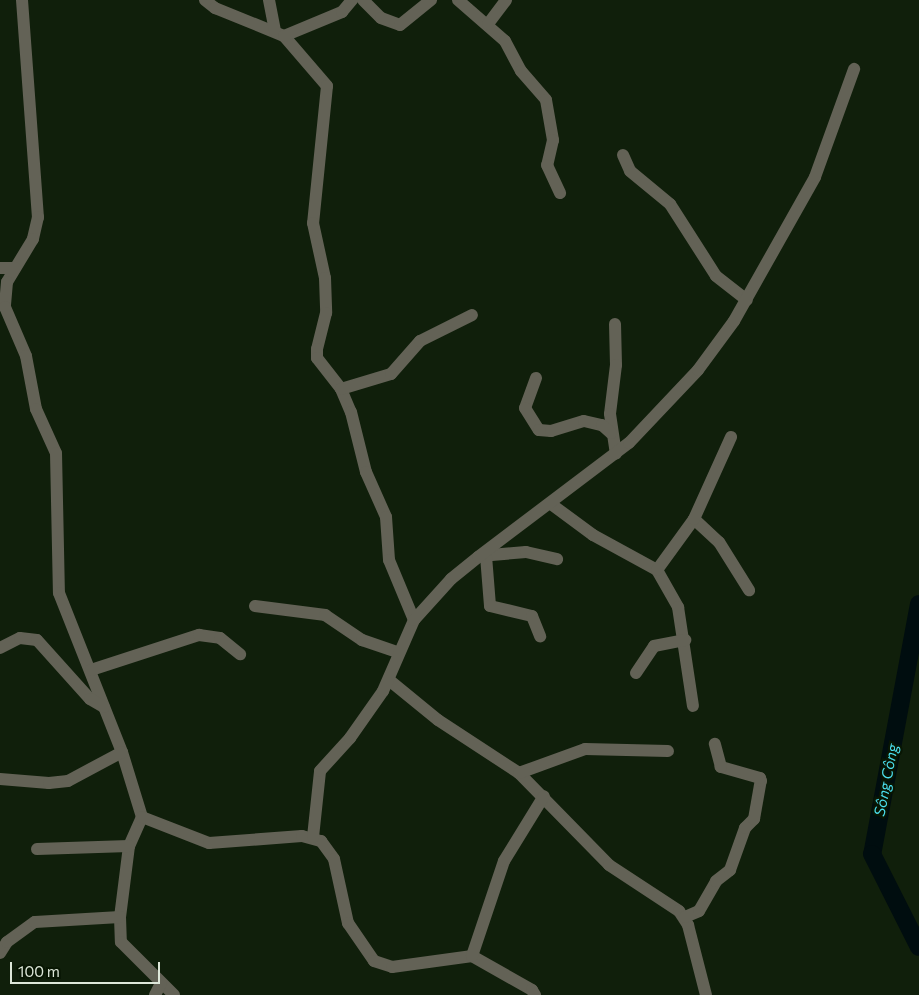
<!DOCTYPE html>
<meta charset="utf-8">
<style>
body{margin:0}
#map{position:relative;width:919px;height:995px;overflow:hidden;background:#101f0b;font-family:Commissioner,sans-serif}
div>[style]{position:absolute}
[style*='--x']{left:calc(var(--x)*1px);top:calc(var(--y)*1px);width:calc(var(--w)*1px);rotate:calc(var(--a)*1deg)}
.river>*{height:18px;margin:-9px;padding:0 9px;transform-origin:9px;border-radius:9px;background:#000d0f}
.minor>*{height:12px;margin:-6px;padding:0 6px;transform-origin:6px;border-radius:6px;background:#636256}
span{translate:-50% -50%;white-space:nowrap;text-align:center;line-height:1.15;-webkit-text-stroke:4.5px #081603;paint-order:stroke}
.water-label{font-size:15px;color:#4bdfee;font-style:italic}
.scale{position:absolute;left:10px;top:962px;width:150px;height:22px;box-sizing:border-box;border:2px solid #dde7d9;border-top:0;padding-left:6px;font-size:15px;line-height:18px;white-space:nowrap;color:#dde7d9;-webkit-text-stroke:4px #081603;paint-order:stroke}
</style>
<div id="map">
<div class="river">
<div style="--x:919;--y:604;--w:254;--a:100.6"></div>
<div style="--x:872;--y:854;--w:104;--a:63.2"></div>
</div>
<div class="minor">
<div style="--x:22;--y:0;--w:218;--a:85.8"></div>
<div style="--x:38;--y:217;--w:23;--a:103"></div>
<div style="--x:33;--y:239;--w:50;--a:121.2"></div>
<div style="--x:7;--y:282;--w:25;--a:95"></div>
<div style="--x:5;--y:307;--w:53;--a:66.8"></div>
<div style="--x:26;--y:356;--w:54;--a:79.3"></div>
<div style="--x:36;--y:409;--w:48;--a:65.6"></div>
<div style="--x:56;--y:453;--w:140;--a:88.8"></div>
<div style="--x:59;--y:593;--w:171;--a:68.4"></div>
<div style="--x:122;--y:752;--w:68;--a:72.9"></div>
<div style="--x:142;--y:817;--w:32;--a:114"></div>
<div style="--x:129;--y:846;--w:72;--a:97.2"></div>
<div style="--x:120;--y:917;--w:25;--a:88"></div>
<div style="--x:121;--y:942;--w:75;--a:45"></div>
<div style="--x:205;--y:0;--w:13;--a:39"></div>
<div style="--x:215;--y:8;--w:74;--a:22.1"></div>
<div style="--x:284;--y:36;--w:66;--a:49.3"></div>
<div style="--x:327;--y:86;--w:138;--a:95.8"></div>
<div style="--x:313;--y:223;--w:56;--a:77.7"></div>
<div style="--x:325;--y:278;--w:35;--a:88"></div>
<div style="--x:326;--y:313;--w:37;--a:104"></div>
<div style="--x:317;--y:349;--w:9;--a:90"></div>
<div style="--x:317;--y:358;--w:39;--a:52"></div>
<div style="--x:341;--y:389;--w:25;--a:67"></div>
<div style="--x:351;--y:412;--w:62;--a:76"></div>
<div style="--x:366;--y:472;--w:49;--a:66"></div>
<div style="--x:386;--y:517;--w:43;--a:86"></div>
<div style="--x:389;--y:560;--w:65;--a:67.4"></div>
<div style="--x:269;--y:0;--w:31;--a:79"></div>
<div style="--x:363;--y:0;--w:25;--a:45"></div>
<div style="--x:381;--y:18;--w:20;--a:20"></div>
<div style="--x:400;--y:25;--w:40;--a:-39"></div>
<div style="--x:458;--y:0;--w:62;--a:41.1"></div>
<div style="--x:505;--y:41;--w:34;--a:62"></div>
<div style="--x:521;--y:71;--w:38;--a:49"></div>
<div style="--x:546;--y:100;--w:41;--a:80.1"></div>
<div style="--x:553;--y:140;--w:26;--a:103"></div>
<div style="--x:547;--y:165;--w:31;--a:65"></div>
<div style="--x:488;--y:24;--w:30;--a:-53"></div>
<div style="--x:284;--y:36;--w:63;--a:-22.5"></div>
<div style="--x:342;--y:12;--w:16;--a:-50"></div>
<div style="--x:623;--y:155;--w:17;--a:66"></div>
<div style="--x:630;--y:171;--w:52;--a:39.5"></div>
<div style="--x:670;--y:204;--w:85;--a:57.4"></div>
<div style="--x:716;--y:276;--w:39;--a:38"></div>
<div style="--x:0;--y:268;--w:15;--a:0"></div>
<div style="--x:615;--y:324;--w:41;--a:88.6"></div>
<div style="--x:616;--y:365;--w:49;--a:97"></div>
<div style="--x:610;--y:414;--w:40;--a:81.5"></div>
<div style="--x:536;--y:378;--w:32;--a:110"></div>
<div style="--x:525;--y:408;--w:26;--a:58"></div>
<div style="--x:539;--y:430;--w:12;--a:5"></div>
<div style="--x:551;--y:431;--w:34;--a:-17"></div>
<div style="--x:584;--y:421;--w:18;--a:13"></div>
<div style="--x:602;--y:425;--w:12;--a:42"></div>
<div style="--x:341;--y:389;--w:52;--a:-16.7"></div>
<div style="--x:391;--y:374;--w:44;--a:-48.7"></div>
<div style="--x:420;--y:341;--w:58;--a:-26.6"></div>
<div style="--x:551;--y:504;--w:52;--a:36.4"></div>
<div style="--x:593;--y:535;--w:73;--a:28.7"></div>
<div style="--x:657;--y:570;--w:43;--a:60.4"></div>
<div style="--x:678;--y:607;--w:100;--a:81.4"></div>
<div style="--x:694;--y:519;--w:34;--a:43"></div>
<div style="--x:719;--y:542;--w:57;--a:58"></div>
<div style="--x:480;--y:556;--w:46;--a:-5"></div>
<div style="--x:526;--y:552;--w:32;--a:13"></div>
<div style="--x:486;--y:556;--w:50;--a:85.4"></div>
<div style="--x:490;--y:606;--w:43;--a:13.4"></div>
<div style="--x:532;--y:616;--w:22;--a:68"></div>
<div style="--x:657;--y:570;--w:63;--a:-54"></div>
<div style="--x:694;--y:519;--w:90;--a:-65.7"></div>
<div style="--x:255;--y:606;--w:71;--a:7.3"></div>
<div style="--x:325;--y:615;--w:45;--a:34"></div>
<div style="--x:362;--y:640;--w:39;--a:19"></div>
<div style="--x:0;--y:648;--w:22;--a:-27"></div>
<div style="--x:20;--y:638;--w:17;--a:7"></div>
<div style="--x:37;--y:640;--w:79;--a:48.1"></div>
<div style="--x:90;--y:699;--w:16;--a:30"></div>
<div style="--x:91;--y:670;--w:114;--a:-18"></div>
<div style="--x:199;--y:635;--w:21;--a:8"></div>
<div style="--x:220;--y:638;--w:26;--a:39"></div>
<div style="--x:636;--y:673;--w:32;--a:-56"></div>
<div style="--x:654;--y:646;--w:32;--a:-11"></div>
<div style="--x:389;--y:680;--w:63;--a:39.2"></div>
<div style="--x:438;--y:720;--w:97;--a:33.2"></div>
<div style="--x:519;--y:773;--w:129;--a:45.6"></div>
<div style="--x:609;--y:865;--w:84;--a:33.3"></div>
<div style="--x:679;--y:911;--w:17;--a:57"></div>
<div style="--x:688;--y:925;--w:72;--a:75.6"></div>
<div style="--x:519;--y:773;--w:70;--a:-20"></div>
<div style="--x:585;--y:749;--w:83;--a:1.4"></div>
<div style="--x:0;--y:779;--w:49;--a:4.7"></div>
<div style="--x:49;--y:783;--w:19;--a:-6"></div>
<div style="--x:68;--y:781;--w:61;--a:-28.2"></div>
<div style="--x:142;--y:817;--w:72;--a:21.2"></div>
<div style="--x:209;--y:843;--w:93;--a:-4.3"></div>
<div style="--x:302;--y:836;--w:20;--a:15"></div>
<div style="--x:321;--y:841;--w:22;--a:54"></div>
<div style="--x:334;--y:859;--w:66;--a:77.7"></div>
<div style="--x:348;--y:923;--w:46;--a:55.6"></div>
<div style="--x:374;--y:961;--w:19;--a:18"></div>
<div style="--x:392;--y:967;--w:81;--a:-7.8"></div>
<div style="--x:472;--y:956;--w:69;--a:29.5"></div>
<div style="--x:532;--y:990;--w:6;--a:59"></div>
<div style="--x:313;--y:837;--w:66;--a:-83.9"></div>
<div style="--x:320;--y:771;--w:45;--a:-47.7"></div>
<div style="--x:350;--y:738;--w:57;--a:-54.9"></div>
<div style="--x:383;--y:691;--w:77;--a:-66.4"></div>
<div style="--x:414;--y:620;--w:55;--a:-47.9"></div>
<div style="--x:451;--y:579;--w:35;--a:-39"></div>
<div style="--x:478;--y:557;--w:189;--a:-37.1"></div>
<div style="--x:629;--y:443;--w:100;--a:-46.6"></div>
<div style="--x:698;--y:370;--w:61;--a:-53.7"></div>
<div style="--x:734;--y:321;--w:165;--a:-60.6"></div>
<div style="--x:815;--y:177;--w:115;--a:-70.1"></div>
<div style="--x:37;--y:849;--w:92;--a:-1.9"></div>
<div style="--x:685;--y:917;--w:15;--a:-23"></div>
<div style="--x:699;--y:911;--w:34;--a:-60"></div>
<div style="--x:716;--y:881;--w:18;--a:-38"></div>
<div style="--x:730;--y:870;--w:45;--a:-70.3"></div>
<div style="--x:745;--y:828;--w:13;--a:-45"></div>
<div style="--x:754;--y:819;--w:39;--a:-80"></div>
<div style="--x:761;--y:781;--w:3;--a:-108"></div>
<div style="--x:760;--y:778;--w:41;--a:-164.2"></div>
<div style="--x:721;--y:767;--w:24;--a:-105"></div>
<div style="--x:0;--y:953;--w:13;--a:-58"></div>
<div style="--x:7;--y:942;--w:34;--a:-36"></div>
<div style="--x:35;--y:922;--w:85;--a:-3.4"></div>
<div style="--x:472;--y:956;--w:100;--a:-71.4"></div>
<div style="--x:504;--y:861;--w:76;--a:-58.4"></div>
<div style="--x:155;--y:995;--w:13;--a:-63"></div>
</div>
<div class="water-label">
<span style="left:886px;top:780px;rotate:-79deg">Sông Công</span>
</div>
<div class="scale">100 m</div>
</div>
